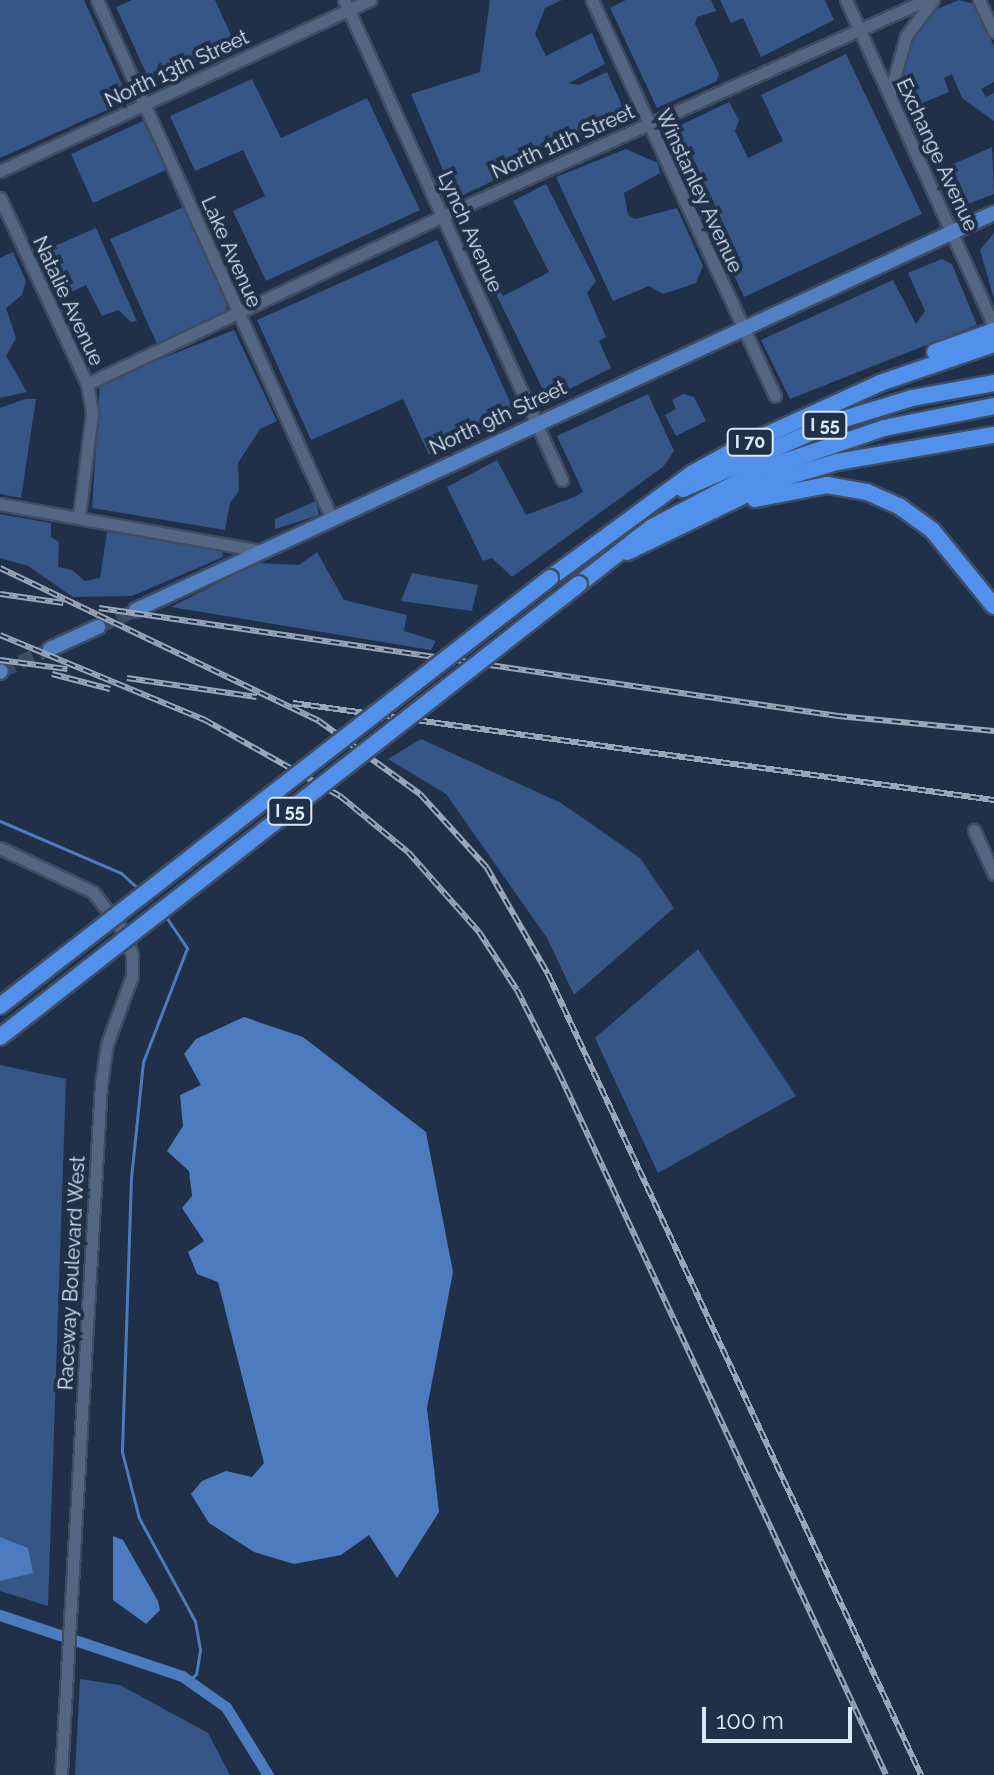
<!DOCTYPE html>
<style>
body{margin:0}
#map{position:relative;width:994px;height:1775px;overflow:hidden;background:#1f3048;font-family:Raleway,sans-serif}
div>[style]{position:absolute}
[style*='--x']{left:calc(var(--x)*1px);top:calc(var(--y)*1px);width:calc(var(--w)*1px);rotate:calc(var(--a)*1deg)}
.green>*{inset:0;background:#355686}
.water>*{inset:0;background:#4c7bc0}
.stream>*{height:3px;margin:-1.5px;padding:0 1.5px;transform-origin:1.5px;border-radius:1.5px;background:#4c7bc0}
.canal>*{height:11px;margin:-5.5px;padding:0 5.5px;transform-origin:5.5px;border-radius:5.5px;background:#4c7bc0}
.major-tunnel>*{height:14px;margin-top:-7px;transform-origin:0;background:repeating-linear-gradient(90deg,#3c4c62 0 14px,transparent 0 21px)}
.roads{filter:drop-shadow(2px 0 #3f4d63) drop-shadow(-2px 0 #3f4d63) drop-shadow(0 2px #3f4d63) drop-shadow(0 -2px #3f4d63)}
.minor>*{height:11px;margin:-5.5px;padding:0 5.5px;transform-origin:5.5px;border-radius:5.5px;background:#546782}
.major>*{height:14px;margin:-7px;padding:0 7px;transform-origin:7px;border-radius:7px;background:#5280c2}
.highway>*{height:16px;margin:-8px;padding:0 8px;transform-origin:8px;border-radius:8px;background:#5191ec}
.rail>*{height:6px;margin-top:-3px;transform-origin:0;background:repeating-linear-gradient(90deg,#1f3048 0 9px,#9aa7ba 0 18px);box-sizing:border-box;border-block:2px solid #9aa7ba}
.bridges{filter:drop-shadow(2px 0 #3f4d63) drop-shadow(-2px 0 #3f4d63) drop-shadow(0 2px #3f4d63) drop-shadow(0 -2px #3f4d63)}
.highway-bridge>*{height:16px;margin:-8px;padding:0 8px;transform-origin:8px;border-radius:8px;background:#5191ec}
span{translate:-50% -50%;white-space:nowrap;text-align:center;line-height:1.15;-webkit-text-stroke:8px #1f3048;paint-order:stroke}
.shield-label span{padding:2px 6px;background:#1f3048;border:2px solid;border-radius:6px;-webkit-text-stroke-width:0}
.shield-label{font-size:18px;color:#dde8f8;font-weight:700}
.street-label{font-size:20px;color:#dde8f8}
.scale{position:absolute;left:702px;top:1707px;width:150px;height:36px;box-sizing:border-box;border:4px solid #dde8f8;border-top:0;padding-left:10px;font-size:24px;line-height:28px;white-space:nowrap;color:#dde8f8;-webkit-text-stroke:6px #1f3048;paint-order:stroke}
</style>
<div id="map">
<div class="green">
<div style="clip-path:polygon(0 0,84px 0,129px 100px,0 158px)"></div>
<div style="clip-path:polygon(132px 0,215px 0,236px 46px,151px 84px,116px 7px)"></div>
<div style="clip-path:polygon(490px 0,562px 0,545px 8px,535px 34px,546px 56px,592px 33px,605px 64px,569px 83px,579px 85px,607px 72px,627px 116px,455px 199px,411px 94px,480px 72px)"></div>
<div style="clip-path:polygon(626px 0,711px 0,716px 11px,697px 17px,695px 24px,719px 74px,717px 81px,657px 108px,610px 8px)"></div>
<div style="clip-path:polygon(720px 0,825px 0,834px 20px,761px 57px,743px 18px,731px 23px)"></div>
<div style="clip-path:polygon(959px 0,974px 4px,994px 46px,994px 82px,981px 89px,986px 97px,994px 93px,994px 121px,962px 98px,952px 74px,944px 78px,949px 92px,918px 105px,904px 74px,899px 49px,930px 12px)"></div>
<div style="clip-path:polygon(846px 54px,922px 214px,744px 297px,668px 131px,729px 102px,739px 120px,735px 131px,748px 158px,783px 141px,761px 95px)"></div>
<div style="clip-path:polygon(252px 79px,281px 138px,367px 98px,420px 210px,266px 281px,233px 211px,265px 196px,243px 150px,195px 171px,170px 116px)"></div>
<div style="clip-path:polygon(143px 121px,166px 170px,93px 203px,71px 154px)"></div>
<div style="clip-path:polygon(992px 147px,994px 194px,968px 204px,951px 177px,955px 174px,951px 165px)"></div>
<div style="clip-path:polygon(626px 149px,658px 163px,660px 173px,624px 193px,628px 215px,635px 219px,677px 208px,703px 266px,696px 283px,663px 294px,649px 286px,613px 301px,556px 177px)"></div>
<div style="clip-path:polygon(546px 184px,596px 281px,587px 293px,606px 337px,599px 341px,611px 368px,548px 400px,494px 290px,498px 288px,503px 296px,549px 272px,513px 201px)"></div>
<div style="clip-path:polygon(184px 207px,227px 304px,226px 313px,157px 344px,110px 239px)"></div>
<div style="clip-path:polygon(96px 228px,137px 321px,131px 322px,118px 310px,102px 316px,86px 285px,63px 296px,42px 265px,43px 251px)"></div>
<div style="clip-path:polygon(994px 233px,994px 299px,980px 250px)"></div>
<div style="clip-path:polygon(437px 240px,516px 415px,429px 455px,403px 399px,311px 440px,257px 320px)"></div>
<div style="clip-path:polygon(13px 252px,26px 281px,22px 295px,6px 308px,16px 338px,6px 356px,27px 392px,0 398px,0 258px)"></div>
<div style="clip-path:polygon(942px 259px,952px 264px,977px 325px,790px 399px,761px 340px,893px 280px,916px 324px,925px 311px,908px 273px)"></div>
<div style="clip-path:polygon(234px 330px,277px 421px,260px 429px,238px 463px,239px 491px,230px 503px,225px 530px,92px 508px,100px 383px)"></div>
<div style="clip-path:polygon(648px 394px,674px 451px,664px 466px,512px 577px,492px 558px,483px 561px,447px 487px,497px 460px,526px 515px,574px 497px,583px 492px,557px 436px)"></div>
<div style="clip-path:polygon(683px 394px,694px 397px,706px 421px,676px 436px,665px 415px,676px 409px,672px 400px)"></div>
<div style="clip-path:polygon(25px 399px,36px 399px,21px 498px,0 494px,0 408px)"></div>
<div style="clip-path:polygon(316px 501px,319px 515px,275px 529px,275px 519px)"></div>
<div style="clip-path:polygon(0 514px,51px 523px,51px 537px,59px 542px,58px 567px,72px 570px,85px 581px,100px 578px,107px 532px,222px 548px,223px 557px,132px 596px,73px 597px,28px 566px,0 558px)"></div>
<div style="clip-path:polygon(317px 552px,344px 600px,407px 615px,404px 631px,436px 641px,431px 650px,171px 607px,256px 563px,299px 565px)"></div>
<div style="clip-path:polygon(412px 573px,478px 585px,472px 611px,401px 601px)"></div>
<div style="clip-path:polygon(421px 739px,561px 803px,640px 858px,674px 908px,574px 995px,547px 938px,446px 794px,388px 759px)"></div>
<div style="clip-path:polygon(698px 949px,796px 1096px,658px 1173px,595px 1038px)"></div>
<div style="clip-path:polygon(0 1065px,66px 1079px,48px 1606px,0 1591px)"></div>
<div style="clip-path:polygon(80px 1679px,120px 1685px,208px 1733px,230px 1775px,75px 1775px)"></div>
</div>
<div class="water">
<div style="clip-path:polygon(244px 1017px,303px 1037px,426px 1132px,453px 1272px,427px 1408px,439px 1512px,397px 1578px,369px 1535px,341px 1555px,294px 1564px,254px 1552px,209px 1523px,191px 1494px,202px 1481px,226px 1471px,252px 1477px,264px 1463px,218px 1282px,197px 1274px,188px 1252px,204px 1241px,182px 1208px,192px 1196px,189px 1171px,167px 1151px,183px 1126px,180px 1095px,201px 1085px,184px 1054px,196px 1039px)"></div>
<div style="clip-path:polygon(113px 1536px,123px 1540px,158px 1601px,160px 1610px,146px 1624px,113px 1600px)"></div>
<div style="clip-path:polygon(0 1537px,28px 1548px,33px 1573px,0 1581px)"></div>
</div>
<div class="stream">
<div style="--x:0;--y:821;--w:132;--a:23.3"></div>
<div style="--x:121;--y:873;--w:24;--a:42"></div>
<div style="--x:164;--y:914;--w:41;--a:55.9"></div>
<div style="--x:187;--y:948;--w:122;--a:111.1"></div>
<div style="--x:143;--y:1062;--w:117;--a:95.9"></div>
<div style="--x:131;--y:1178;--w:274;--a:91.9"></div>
<div style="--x:122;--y:1452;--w:68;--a:75.6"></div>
<div style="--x:139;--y:1518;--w:117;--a:61.5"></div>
<div style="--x:195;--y:1621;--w:29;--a:80"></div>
<div style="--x:200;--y:1650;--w:24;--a:99"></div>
<div style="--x:196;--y:1674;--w:10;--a:135"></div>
</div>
<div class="canal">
<div style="--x:0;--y:1615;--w:192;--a:18.5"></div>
<div style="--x:182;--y:1676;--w:54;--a:35.2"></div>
<div style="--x:226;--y:1707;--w:80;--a:58.3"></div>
</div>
<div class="major-tunnel">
<div style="--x:98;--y:627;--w:42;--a:-24.1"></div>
<div style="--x:1;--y:671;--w:54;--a:-24.2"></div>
</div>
<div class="roads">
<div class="minor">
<div style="--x:97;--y:0;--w:570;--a:65.64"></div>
<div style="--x:344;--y:0;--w:527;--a:65.57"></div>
<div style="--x:592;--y:0;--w:436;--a:65.2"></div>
<div style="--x:846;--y:0;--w:358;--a:65.6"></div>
<div style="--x:979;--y:0;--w:35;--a:65"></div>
<div style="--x:890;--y:93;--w:59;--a:-74.3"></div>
<div style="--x:906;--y:36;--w:45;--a:-53.1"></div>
<div style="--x:0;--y:171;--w:408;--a:-24.8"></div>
<div style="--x:0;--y:198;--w:205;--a:64.9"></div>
<div style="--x:87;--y:384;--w:29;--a:80"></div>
<div style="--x:92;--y:413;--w:104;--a:97.2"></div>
<div style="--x:87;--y:384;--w:394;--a:-25.3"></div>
<div style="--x:443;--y:216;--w:529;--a:-24.09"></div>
<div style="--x:0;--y:504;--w:265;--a:10.2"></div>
<div style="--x:974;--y:830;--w:48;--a:65.6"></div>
<div style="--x:0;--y:848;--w:103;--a:25.3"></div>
<div style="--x:93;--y:892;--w:49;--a:52.4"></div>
<div style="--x:123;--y:931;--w:26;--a:69"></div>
<div style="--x:132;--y:955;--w:21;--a:90"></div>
<div style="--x:132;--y:976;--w:72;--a:110.2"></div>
<div style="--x:107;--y:1044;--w:40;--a:98.5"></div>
<div style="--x:101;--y:1084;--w:692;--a:93.31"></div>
</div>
<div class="major">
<div style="--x:136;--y:610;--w:945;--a:-24.83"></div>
<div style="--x:50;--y:649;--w:53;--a:-24.6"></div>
<div style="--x:0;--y:672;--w:1;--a:-45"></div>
</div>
<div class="highway">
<div style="--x:935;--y:352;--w:63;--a:-19.6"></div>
<div style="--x:683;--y:489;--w:168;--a:-23.8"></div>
<div style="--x:837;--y:421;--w:78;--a:-17"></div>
<div style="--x:912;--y:398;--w:83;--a:-10.4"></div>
<div style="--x:755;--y:499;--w:73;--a:-11"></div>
<div style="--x:827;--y:485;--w:41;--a:9.9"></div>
<div style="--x:867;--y:492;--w:35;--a:24"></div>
<div style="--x:899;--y:506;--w:41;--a:36"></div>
<div style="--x:932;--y:530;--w:98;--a:50.8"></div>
<div style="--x:627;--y:552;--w:165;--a:-25.8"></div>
<div style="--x:776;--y:480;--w:64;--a:-16.4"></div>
<div style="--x:837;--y:462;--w:159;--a:-9.8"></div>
<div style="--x:550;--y:578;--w:177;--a:-36.3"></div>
<div style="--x:693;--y:473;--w:56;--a:-28.9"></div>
<div style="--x:742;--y:446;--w:152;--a:-24.5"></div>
<div style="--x:880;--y:383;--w:120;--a:-18.9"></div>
<div style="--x:579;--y:584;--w:93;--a:-38"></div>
<div style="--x:652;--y:527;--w:125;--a:-27.6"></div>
<div style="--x:763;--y:469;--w:128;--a:-18.7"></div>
<div style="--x:884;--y:428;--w:112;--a:-11.3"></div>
</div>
</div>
<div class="rail">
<div style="--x:0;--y:568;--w:354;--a:25.6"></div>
<div style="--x:319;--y:721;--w:125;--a:35.9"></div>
<div style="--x:420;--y:794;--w:100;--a:47.8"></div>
<div style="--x:487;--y:868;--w:122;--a:60.1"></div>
<div style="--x:548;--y:974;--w:884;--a:65.03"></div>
<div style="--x:0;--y:594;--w:64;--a:8.1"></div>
<div style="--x:99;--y:608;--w:747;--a:8.31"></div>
<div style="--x:838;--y:716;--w:157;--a:5.5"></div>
<div style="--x:0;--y:635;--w:222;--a:22.5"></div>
<div style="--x:205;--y:720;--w:155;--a:29.4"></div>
<div style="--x:340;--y:796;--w:88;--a:39.5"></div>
<div style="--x:408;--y:852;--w:107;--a:48.4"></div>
<div style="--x:479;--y:932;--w:69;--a:56.8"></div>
<div style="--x:517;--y:990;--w:93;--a:63.2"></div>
<div style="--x:559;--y:1073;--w:774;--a:65.02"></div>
<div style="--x:0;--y:660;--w:68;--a:7.7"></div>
<div style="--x:52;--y:674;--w:60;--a:14.5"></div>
<div style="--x:127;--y:678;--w:131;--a:8.3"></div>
<div style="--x:293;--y:703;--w:708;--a:7.88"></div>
</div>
<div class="bridges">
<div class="highway-bridge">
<div style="--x:0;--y:1006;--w:697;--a:-37.89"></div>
<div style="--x:0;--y:1037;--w:735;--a:-38.04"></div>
</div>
</div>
<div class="shield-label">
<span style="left:825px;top:425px">I 55</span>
<span style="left:750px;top:442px">I 70</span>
<span style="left:290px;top:811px">I 55</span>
</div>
<div class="street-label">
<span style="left:177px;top:69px;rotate:-25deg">North 13th Street</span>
<span style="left:563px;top:142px;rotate:-24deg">North 11th Street</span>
<span style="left:937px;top:155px;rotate:65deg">Exchange Avenue</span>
<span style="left:699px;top:191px;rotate:65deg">Winstanley Avenue</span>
<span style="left:470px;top:232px;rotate:66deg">Lynch Avenue</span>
<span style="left:231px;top:252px;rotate:66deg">Lake Avenue</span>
<span style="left:68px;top:301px;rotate:65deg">Natalie Avenue</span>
<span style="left:498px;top:418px;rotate:-25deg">North 9th Street</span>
<span style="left:72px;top:1273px;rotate:-87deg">Raceway Boulevard West</span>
</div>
<div class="scale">100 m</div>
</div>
